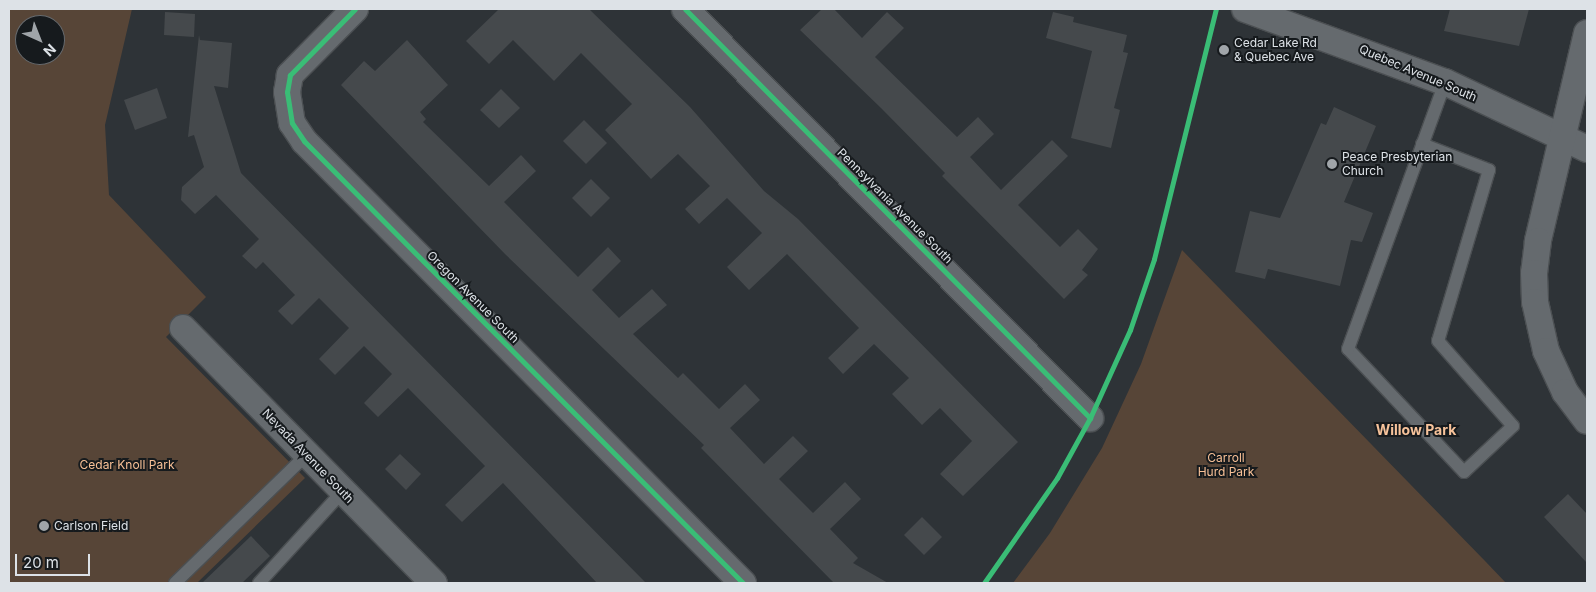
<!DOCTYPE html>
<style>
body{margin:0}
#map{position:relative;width:1596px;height:592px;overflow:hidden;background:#2e3337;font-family:Inter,sans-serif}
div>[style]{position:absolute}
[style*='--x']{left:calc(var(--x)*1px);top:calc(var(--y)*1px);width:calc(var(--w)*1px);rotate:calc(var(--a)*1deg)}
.green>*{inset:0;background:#574537}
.building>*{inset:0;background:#45494c}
.roads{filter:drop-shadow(1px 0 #4b4f52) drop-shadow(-1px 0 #4b4f52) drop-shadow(0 1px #4b4f52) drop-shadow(0 -1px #4b4f52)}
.service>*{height:12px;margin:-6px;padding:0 6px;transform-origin:6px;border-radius:6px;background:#656a6e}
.minor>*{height:26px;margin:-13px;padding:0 13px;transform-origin:13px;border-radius:13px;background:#656a6e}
.cycleway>*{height:5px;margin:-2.5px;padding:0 2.5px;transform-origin:2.5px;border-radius:2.5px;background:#3abd76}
.dots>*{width:14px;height:14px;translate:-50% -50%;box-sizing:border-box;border:2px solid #161a1d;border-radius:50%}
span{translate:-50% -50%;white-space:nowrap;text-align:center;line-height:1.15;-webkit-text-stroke:4px #161a1d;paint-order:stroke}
.poi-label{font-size:12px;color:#dde2e7}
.left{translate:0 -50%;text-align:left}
.street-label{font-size:12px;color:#dde2e7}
.park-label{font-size:12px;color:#f8c096}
.neighbourhood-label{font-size:14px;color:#f7c39b;font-weight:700}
.frame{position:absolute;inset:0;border:10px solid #dde2e7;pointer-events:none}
.north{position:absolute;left:15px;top:15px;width:50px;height:50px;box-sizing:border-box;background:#161a1d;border:1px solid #666a6e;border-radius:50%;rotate:136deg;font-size:14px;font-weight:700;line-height:20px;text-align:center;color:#dde2e7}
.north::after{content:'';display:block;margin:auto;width:18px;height:22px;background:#a0a5a9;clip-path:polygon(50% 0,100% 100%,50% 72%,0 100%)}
.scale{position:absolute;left:15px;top:554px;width:75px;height:22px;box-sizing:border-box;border:2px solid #dde2e7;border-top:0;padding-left:6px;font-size:15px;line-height:18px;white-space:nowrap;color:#dde2e7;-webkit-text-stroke:4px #161a1d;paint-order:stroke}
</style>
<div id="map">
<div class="green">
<div style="clip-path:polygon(evenodd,9px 9px,132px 9px,105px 125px,109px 195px,206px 297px,166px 337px,305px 478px,197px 583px,9px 583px,9px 9px,25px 25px,55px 25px,55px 55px,25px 55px,25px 25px)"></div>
<div style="clip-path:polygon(1182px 250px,1486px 562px,1506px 583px,1013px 583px,1050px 533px,1102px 448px,1141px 364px)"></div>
</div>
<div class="building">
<div style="clip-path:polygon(499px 9px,589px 9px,690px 107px,764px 191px,798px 219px,1018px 442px,963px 496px,940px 474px,972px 441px,940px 408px,922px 425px,892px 394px,909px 378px,874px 344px,843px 374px,828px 358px,859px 328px,787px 254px,749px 290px,727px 267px,762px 233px,727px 198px,699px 224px,685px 209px,710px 186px,678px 154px,651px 179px,605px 130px,632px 104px,581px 53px,554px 81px,513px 40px,489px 64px,466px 41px)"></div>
<div style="clip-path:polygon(822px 9px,834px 9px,862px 38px,887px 12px,904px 28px,875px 57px,957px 137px,978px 117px,994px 134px,970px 157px,1001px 190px,1052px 140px,1068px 156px,1018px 205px,1060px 247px,1078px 229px,1098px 249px,1082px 270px,1088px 275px,1064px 299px,942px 176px,945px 173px,881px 108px,800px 30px)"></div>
<div style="clip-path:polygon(1450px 9px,1529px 9px,1519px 46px,1444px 31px)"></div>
<div style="clip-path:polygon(165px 12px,195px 14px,194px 37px,164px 35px)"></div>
<div style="clip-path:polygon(1053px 12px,1074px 17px,1073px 22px,1127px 35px,1123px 52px,1128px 53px,1114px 108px,1120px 110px,1111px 148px,1071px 138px,1092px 51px,1046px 38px)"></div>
<div style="clip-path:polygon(199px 35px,200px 40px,232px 43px,228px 88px,214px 86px,241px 173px,646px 583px,597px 583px,503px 483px,462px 522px,445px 505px,485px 466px,408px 388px,378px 417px,364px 403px,392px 374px,364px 346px,335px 375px,319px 359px,349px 328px,319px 298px,292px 325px,278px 311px,295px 295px,263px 262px,256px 269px,242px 256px,259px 239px,216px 195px,195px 214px,181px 200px,182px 187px,204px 167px,194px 135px,188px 137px)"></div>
<div style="clip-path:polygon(407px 40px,448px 85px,420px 112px,426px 119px,423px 122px,489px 186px,521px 155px,536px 171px,504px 202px,578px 277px,608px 247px,621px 261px,592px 290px,619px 318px,652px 289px,667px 305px,633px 334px,678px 378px,683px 373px,719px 409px,745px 384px,760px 400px,730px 428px,764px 464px,793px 436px,808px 451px,779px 479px,813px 513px,845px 482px,861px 499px,830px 529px,858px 558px,853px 563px,888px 583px,834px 583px,701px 448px,704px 445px,505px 254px,341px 85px,364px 61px,375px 71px)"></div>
<div style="clip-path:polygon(157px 88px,167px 118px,135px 130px,124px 100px)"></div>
<div style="clip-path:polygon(501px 89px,520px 108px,499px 128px,480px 110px)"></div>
<div style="clip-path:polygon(1334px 107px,1376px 126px,1344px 202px,1373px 213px,1362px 242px,1351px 240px,1340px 286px,1268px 269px,1265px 279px,1235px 272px,1250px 211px,1280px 218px,1321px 123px,1326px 125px)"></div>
<div style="clip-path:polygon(584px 120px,607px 143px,586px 164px,563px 141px)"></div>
<div style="clip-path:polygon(591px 179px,610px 198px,591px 217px,572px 198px)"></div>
<div style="clip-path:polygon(400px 454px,421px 474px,406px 490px,385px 469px)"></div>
<div style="clip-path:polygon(1568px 494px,1587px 514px,1587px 563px,1544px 517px)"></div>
<div style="clip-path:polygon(922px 517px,942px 537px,924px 555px,904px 535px)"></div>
<div style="clip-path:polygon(251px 536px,270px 556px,242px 583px,202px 583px)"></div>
</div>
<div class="roads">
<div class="service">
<div style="--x:1422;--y:144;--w:72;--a:21.2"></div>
<div style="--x:1489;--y:170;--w:178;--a:106.6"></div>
<div style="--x:1438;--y:341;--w:113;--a:48.6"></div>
<div style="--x:1513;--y:426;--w:67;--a:136.8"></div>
<div style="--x:1464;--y:472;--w:169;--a:-133.3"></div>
<div style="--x:1348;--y:349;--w:284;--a:-70"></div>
<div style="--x:175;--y:583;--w:183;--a:-44.3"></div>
<div style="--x:259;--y:583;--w:123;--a:-47.6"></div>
</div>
<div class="minor">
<div style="--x:355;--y:9;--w:93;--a:134.6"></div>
<div style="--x:290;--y:75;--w:17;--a:100"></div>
<div style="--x:287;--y:92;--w:31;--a:81"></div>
<div style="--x:292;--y:123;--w:22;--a:56"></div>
<div style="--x:304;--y:141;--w:623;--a:45.2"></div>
<div style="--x:685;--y:9;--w:576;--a:45.28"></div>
<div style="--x:1245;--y:9;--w:213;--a:20.1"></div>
<div style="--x:1445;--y:82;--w:157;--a:25.3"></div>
<div style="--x:1587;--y:33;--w:214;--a:103.3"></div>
<div style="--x:1538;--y:241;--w:32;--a:97"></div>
<div style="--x:1534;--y:273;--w:29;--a:88"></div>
<div style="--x:1535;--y:302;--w:50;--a:77.3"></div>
<div style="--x:1546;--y:351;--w:45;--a:65.1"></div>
<div style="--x:1565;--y:392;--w:36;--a:53"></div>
<div style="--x:183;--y:328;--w:358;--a:45.5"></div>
</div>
</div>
<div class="cycleway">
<div style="--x:355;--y:9;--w:93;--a:134.6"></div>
<div style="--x:290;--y:75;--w:17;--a:100"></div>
<div style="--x:287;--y:92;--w:31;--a:81"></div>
<div style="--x:292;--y:123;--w:22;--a:56"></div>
<div style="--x:304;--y:141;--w:623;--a:45.2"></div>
<div style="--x:685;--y:9;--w:576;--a:45.28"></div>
<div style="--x:984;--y:583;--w:128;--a:-55.2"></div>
<div style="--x:1057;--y:478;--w:68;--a:-61.2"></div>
<div style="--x:1090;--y:418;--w:97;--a:-65.6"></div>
<div style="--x:1130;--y:330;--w:75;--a:-71.3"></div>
<div style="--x:1154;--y:259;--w:258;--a:-76.1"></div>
</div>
<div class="dots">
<div style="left:1224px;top:50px;background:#a0a5a9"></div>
<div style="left:1332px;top:164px;background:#a0a5a9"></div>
<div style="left:44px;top:526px;background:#a0a5a9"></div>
</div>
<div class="poi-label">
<span class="left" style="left:1234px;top:50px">Cedar Lake Rd<br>&amp; Quebec Ave</span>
<span class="left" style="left:1342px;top:164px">Peace Presbyterian<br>Church</span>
<span class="left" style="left:54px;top:526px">Carlson Field</span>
</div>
<div class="street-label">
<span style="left:1418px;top:73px;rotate:23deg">Quebec Avenue South</span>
<span style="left:895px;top:206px;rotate:45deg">Pennsylvania Avenue South</span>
<span style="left:473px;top:297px;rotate:45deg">Oregon Avenue South</span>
<span style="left:308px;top:456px;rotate:46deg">Nevada Avenue South</span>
</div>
<div class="park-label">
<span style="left:1226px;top:465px">Carroll<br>Hurd Park</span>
<span style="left:127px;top:465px">Cedar Knoll Park</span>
</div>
<div class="neighbourhood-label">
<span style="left:1416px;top:430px">Willow Park</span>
</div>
<div class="frame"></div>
<div class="north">N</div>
<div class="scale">20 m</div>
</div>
